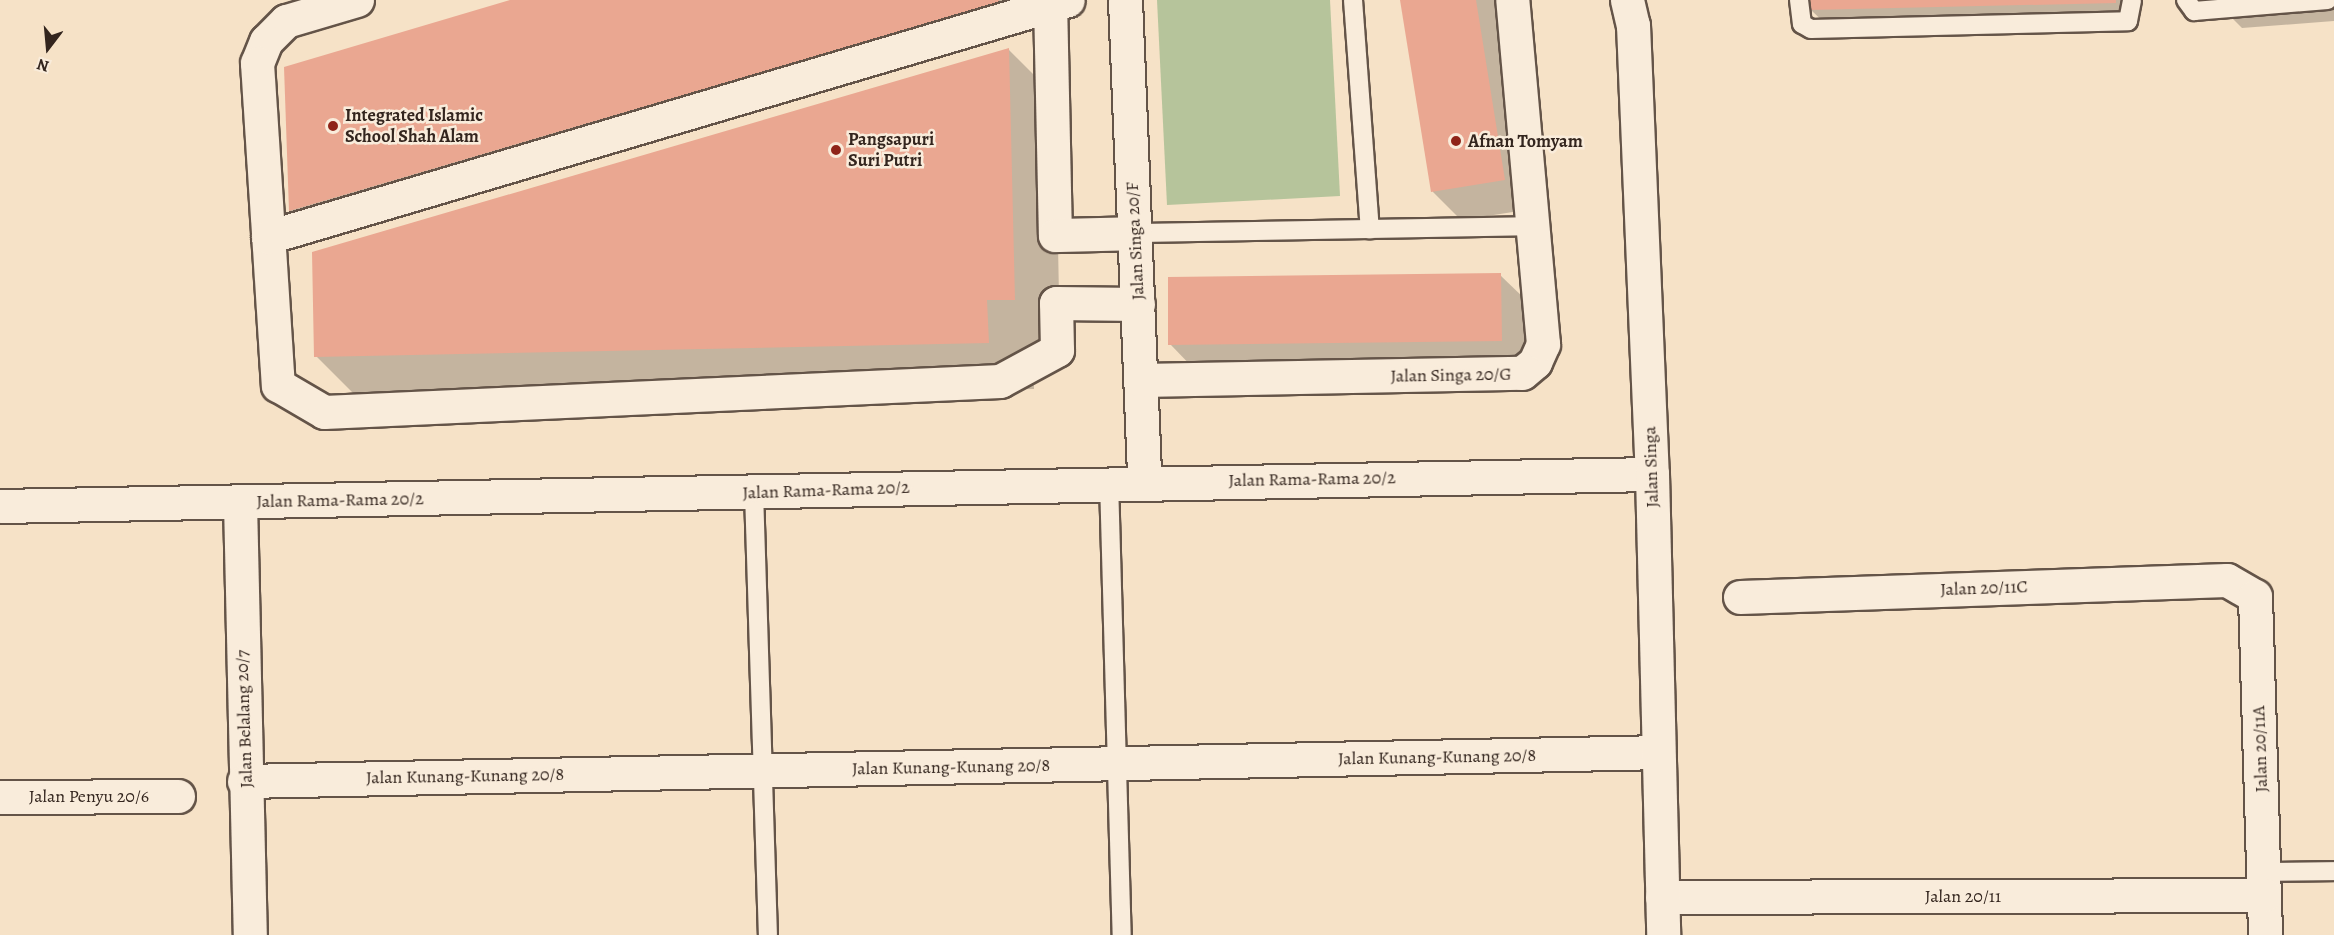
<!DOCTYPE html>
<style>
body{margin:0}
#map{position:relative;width:2334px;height:935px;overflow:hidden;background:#f6e2c7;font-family:Alegreya,serif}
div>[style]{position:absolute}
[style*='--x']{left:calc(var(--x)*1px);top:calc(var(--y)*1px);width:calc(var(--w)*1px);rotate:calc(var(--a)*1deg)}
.green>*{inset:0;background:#b6c49b}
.shadow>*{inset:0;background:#0003}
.building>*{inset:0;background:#eaa791}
.roads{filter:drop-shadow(2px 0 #645448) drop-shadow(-2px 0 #645448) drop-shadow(0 2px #645448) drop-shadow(0 -2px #645448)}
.lane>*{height:18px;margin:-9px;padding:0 9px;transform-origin:9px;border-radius:9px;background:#f9ecdb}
.street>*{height:33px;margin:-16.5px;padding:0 16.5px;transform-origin:16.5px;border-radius:16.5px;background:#f9ecdb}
.secondary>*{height:33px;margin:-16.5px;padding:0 16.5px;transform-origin:16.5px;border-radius:16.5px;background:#f9ecdb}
.dots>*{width:16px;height:16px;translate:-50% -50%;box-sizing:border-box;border:3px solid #f9ecdb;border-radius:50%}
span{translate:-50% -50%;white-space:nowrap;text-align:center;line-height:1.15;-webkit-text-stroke:5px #f9ecdb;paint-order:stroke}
.poi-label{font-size:18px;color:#33251e;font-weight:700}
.left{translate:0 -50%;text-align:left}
.street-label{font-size:18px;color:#33251e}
.north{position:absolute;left:18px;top:18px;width:60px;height:60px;-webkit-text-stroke:4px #f9ecdb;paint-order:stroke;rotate:196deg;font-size:16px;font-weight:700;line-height:24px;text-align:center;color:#33251e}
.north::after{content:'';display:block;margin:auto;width:21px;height:27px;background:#33251e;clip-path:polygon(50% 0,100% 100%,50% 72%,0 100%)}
</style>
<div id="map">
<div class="green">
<div style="clip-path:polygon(1157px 0,1330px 0,1340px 196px,1167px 205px)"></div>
</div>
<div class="shadow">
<div style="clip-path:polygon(515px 0,1026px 0,1026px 30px,319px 239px,290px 211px,285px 68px)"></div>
<div style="clip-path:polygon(1402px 0,1500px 0,1533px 209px,1461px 220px,1433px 192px)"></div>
<div style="clip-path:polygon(1810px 0,2137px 0,2138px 25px,1834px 32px,1811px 10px)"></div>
<div style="clip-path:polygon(2214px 0,2334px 0,2334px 21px,2242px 28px)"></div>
<div style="clip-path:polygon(1009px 50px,1055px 96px,1060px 345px,1032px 346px,1034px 389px,362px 402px,316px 356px)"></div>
<div style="clip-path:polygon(1500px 275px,1529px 303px,1530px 369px,1198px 373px,1170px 344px)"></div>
</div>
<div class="building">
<div style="clip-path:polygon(510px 0,999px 0,999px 2px,289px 211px,284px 67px)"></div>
<div style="clip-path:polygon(1400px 0,1476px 0,1505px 180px,1431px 192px)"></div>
<div style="clip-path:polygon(1809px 0,2116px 0,2116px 3px,1809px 10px)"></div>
<div style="clip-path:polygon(1009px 48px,1015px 300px,987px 300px,989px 343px,314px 357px,312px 252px)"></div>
<div style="clip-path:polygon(1501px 273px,1502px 341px,1168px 345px,1168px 277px)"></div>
</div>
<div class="roads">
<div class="lane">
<div style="--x:1353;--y:0;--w:230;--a:85.8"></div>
<div style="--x:1799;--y:0;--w:24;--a:83"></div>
<div style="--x:1802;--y:24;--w:10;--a:29"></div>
<div style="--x:1811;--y:29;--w:317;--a:-1.4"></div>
<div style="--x:2128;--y:21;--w:21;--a:-79"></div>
<div style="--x:2186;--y:0;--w:14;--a:54"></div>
<div style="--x:2194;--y:11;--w:134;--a:-4.7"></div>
<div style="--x:1135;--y:233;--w:397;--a:-1"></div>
<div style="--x:1109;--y:481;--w:454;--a:88.4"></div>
<div style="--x:754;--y:492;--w:443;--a:88.2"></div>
<div style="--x:2263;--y:872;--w:71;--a:-0.8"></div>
</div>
<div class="street">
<div style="--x:357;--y:0;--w:74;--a:163.5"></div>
<div style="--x:286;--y:21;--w:28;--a:135"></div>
<div style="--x:266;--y:41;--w:24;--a:112"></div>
<div style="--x:257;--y:63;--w:323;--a:86.3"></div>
<div style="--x:278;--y:385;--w:53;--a:30.4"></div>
<div style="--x:324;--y:412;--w:677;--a:-2.63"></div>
<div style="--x:1000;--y:381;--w:65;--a:-28.5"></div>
<div style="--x:1057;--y:350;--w:47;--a:-91.2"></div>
<div style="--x:1056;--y:303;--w:82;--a:0.7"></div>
<div style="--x:1050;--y:0;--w:235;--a:88.8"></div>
<div style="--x:1055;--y:235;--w:80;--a:-1.4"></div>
<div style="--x:1125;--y:0;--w:482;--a:87.7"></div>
<div style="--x:268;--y:237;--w:834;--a:-16.5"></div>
<div style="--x:1141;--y:380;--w:381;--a:-1.1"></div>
<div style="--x:1522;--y:373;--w:17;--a:-40"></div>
<div style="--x:1535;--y:362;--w:20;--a:-66"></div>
<div style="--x:1543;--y:344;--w:345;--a:-95.1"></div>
<div style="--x:240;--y:502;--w:433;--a:88.7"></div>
<div style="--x:0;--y:506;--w:1652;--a:-1.11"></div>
<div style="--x:1740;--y:597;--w:487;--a:-2"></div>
<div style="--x:2227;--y:580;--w:32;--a:30"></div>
<div style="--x:2255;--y:596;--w:339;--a:88.3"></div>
<div style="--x:244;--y:781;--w:1414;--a:-1.17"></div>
<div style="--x:0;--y:797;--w:178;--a:-0.3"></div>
<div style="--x:1662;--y:897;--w:602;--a:-0.19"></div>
</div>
<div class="secondary">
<div style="--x:1627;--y:0;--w:26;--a:77"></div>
<div style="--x:1633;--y:25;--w:449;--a:87.6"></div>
<div style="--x:1652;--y:474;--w:461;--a:88.6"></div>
</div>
</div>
<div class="dots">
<div style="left:333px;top:126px;background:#8f2418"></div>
<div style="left:1456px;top:141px;background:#8f2418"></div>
<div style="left:836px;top:150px;background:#8f2418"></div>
</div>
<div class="poi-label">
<span class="left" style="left:345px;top:126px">Integrated Islamic<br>School Shah Alam</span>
<span class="left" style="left:848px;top:150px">Pangsapuri<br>Suri Putri</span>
<span class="left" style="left:1468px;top:141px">Afnan Tomyam</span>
</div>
<div class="street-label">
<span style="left:1135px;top:241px;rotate:-93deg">Jalan Singa 20/F</span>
<span style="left:1451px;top:375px;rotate:-1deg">Jalan Singa 20/G</span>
<span style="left:1651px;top:467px;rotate:-92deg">Jalan Singa</span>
<span style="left:1312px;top:479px;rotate:-1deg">Jalan Rama-Rama 20/2</span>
<span style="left:826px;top:490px;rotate:-2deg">Jalan Rama-Rama 20/2</span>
<span style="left:340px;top:500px;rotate:-1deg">Jalan Rama-Rama 20/2</span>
<span style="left:1984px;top:588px;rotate:-2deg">Jalan 20/11C</span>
<span style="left:244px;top:719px;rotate:-92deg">Jalan Belalang 20/7</span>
<span style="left:2260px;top:749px;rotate:-92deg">Jalan 20/11A</span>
<span style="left:1437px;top:757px;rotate:-1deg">Jalan Kunang-Kunang 20/8</span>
<span style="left:951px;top:767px;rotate:-1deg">Jalan Kunang-Kunang 20/8</span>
<span style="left:465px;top:776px;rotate:-1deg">Jalan Kunang-Kunang 20/8</span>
<span style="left:89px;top:796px">Jalan Penyu 20/6</span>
<span style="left:1963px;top:896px">Jalan 20/11</span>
</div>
<div class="north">N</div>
</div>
